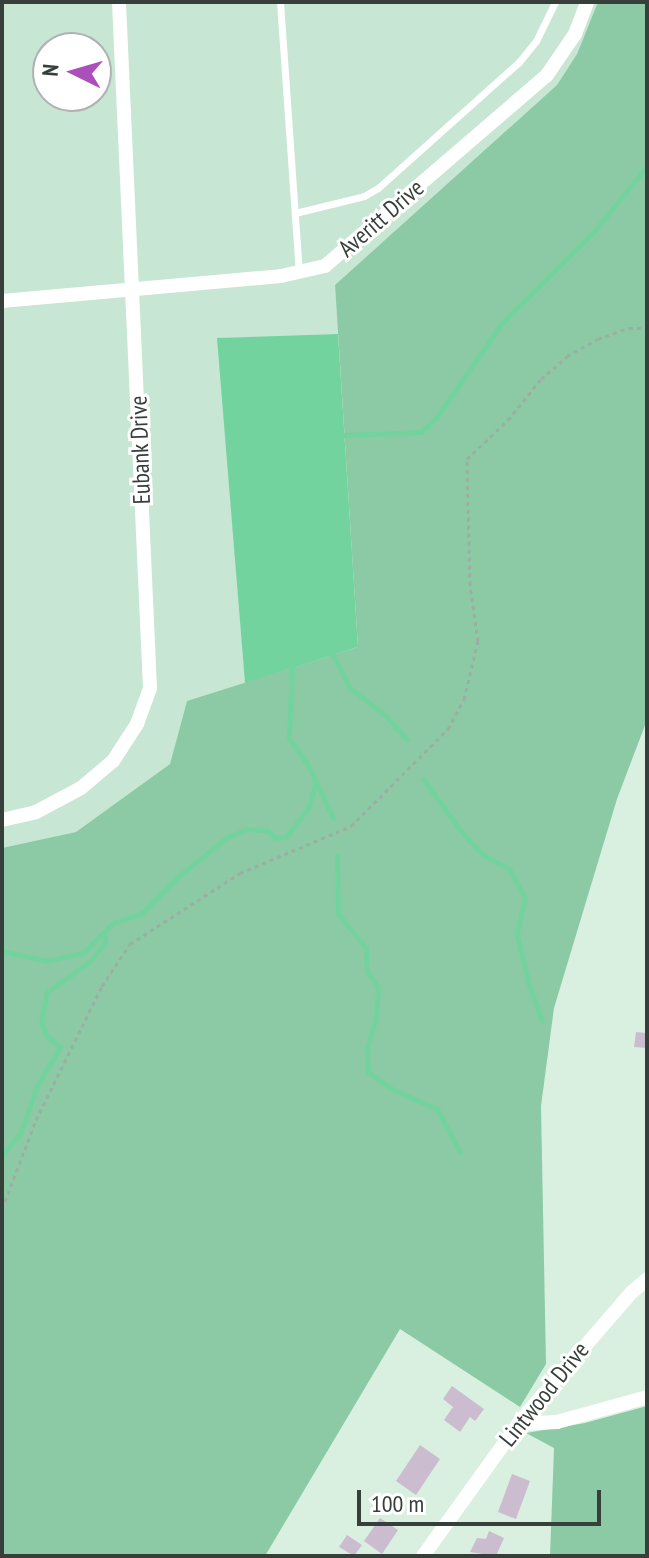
<!DOCTYPE html>
<style>
body{margin:0}
#map{position:relative;width:649px;height:1558px;overflow:hidden;background:#d9f0e1;font-family:"PT Sans Narrow",sans-serif}
div>[style]{position:absolute}
[style*='--x']{left:calc(var(--x)*1px);top:calc(var(--y)*1px);width:calc(var(--w)*1px);rotate:calc(var(--a)*1deg)}
.built>*{inset:0;background:#c7e6d3}
.green>*{inset:0;background:#8bcaa5}
.water>*{inset:0;background:#73d39e}
.stream>*{height:5px;margin:-2.5px;padding:0 2.5px;transform-origin:2.5px;border-radius:2.5px;background:#73d39e}
.building>*{inset:0;background:#ccbccf}
.path>*{height:3px;margin-top:-1.5px;transform-origin:0;background:repeating-linear-gradient(90deg,#9caea3 0 4px,transparent 0 8px)}
.service>*{height:7px;margin:-3.5px;padding:0 3.5px;transform-origin:3.5px;border-radius:3.5px;background:#fff}
.minor>*{height:14px;margin:-7px;padding:0 7px;transform-origin:7px;border-radius:7px;background:#fff}
span{translate:-50% -50%;white-space:nowrap;text-align:center;line-height:1.15;-webkit-text-stroke:6px #fff;paint-order:stroke}
.street-label{font-size:24px;color:#363f3a}
.frame{position:absolute;inset:0;border:4px solid #363f3a;pointer-events:none}
.north{position:absolute;left:32px;top:32px;width:80px;height:80px;box-sizing:border-box;background:#fff;border:2px solid #afb2b0;border-radius:50%;rotate:275deg;font-size:22px;font-weight:700;line-height:32px;text-align:center;color:#363f3a}
.north::after{content:'';display:block;margin:auto;width:28px;height:36px;background:#ab50bb;clip-path:polygon(50% 0,100% 100%,50% 72%,0 100%)}
.scale{position:absolute;left:357px;top:1490px;width:244px;height:36px;box-sizing:border-box;border:4px solid #363f3a;border-top:0;padding-left:10px;font-size:24px;line-height:28px;white-space:nowrap;color:#363f3a;-webkit-text-stroke:6px #fff;paint-order:stroke}
</style>
<div id="map">
<div class="built">
<div style="clip-path:polygon(evenodd,2px 2px,598px 2px,577px 54px,557px 85px,335px 285px,338px 334px,218px 338px,245px 683px,187px 701px,170px 764px,76px 832px,2px 848px,2px 2px,48px 48px,96px 48px,96px 96px,48px 96px,48px 48px)"></div>
</div>
<div class="green">
<div style="clip-path:polygon(598px 2px,647px 2px,647px 720px,617px 799px,554px 1008px,541px 1106px,546px 1364px,520px 1407px,400px 1329px,265px 1556px,2px 1556px,2px 848px,76px 832px,170px 764px,187px 701px,358px 647px,335px 285px,557px 85px,577px 54px)"></div>
<div style="clip-path:polygon(647px 1406px,647px 1556px,550px 1556px,554px 1448px,526px 1433px,585px 1423px)"></div>
</div>
<div class="water">
<div style="clip-path:polygon(338px 334px,358px 647px,245px 683px,217px 338px)"></div>
</div>
<div class="stream">
<div style="--x:344;--y:435;--w:77;--a:-2.2"></div>
<div style="--x:421;--y:432;--w:21;--a:-43"></div>
<div style="--x:436;--y:418;--w:116;--a:-55.2"></div>
<div style="--x:502;--y:323;--w:132;--a:-45"></div>
<div style="--x:595;--y:230;--w:82;--a:-50.9"></div>
<div style="--x:333;--y:655;--w:37;--a:63"></div>
<div style="--x:350;--y:688;--w:46;--a:37.9"></div>
<div style="--x:386;--y:716;--w:32;--a:49"></div>
<div style="--x:292;--y:668;--w:70;--a:92.5"></div>
<div style="--x:289;--y:738;--w:33;--a:55"></div>
<div style="--x:308;--y:765;--w:59;--a:64.7"></div>
<div style="--x:423;--y:779;--w:69;--a:53.8"></div>
<div style="--x:464;--y:835;--w:28;--a:46"></div>
<div style="--x:483;--y:855;--w:30;--a:28"></div>
<div style="--x:509;--y:869;--w:33;--a:61"></div>
<div style="--x:525;--y:898;--w:37;--a:103"></div>
<div style="--x:517;--y:934;--w:52;--a:76.8"></div>
<div style="--x:529;--y:985;--w:38;--a:70"></div>
<div style="--x:337;--y:856;--w:58;--a:89"></div>
<div style="--x:338;--y:914;--w:44;--a:50.5"></div>
<div style="--x:366;--y:948;--w:23;--a:88"></div>
<div style="--x:367;--y:971;--w:19;--a:55"></div>
<div style="--x:378;--y:987;--w:31;--a:94"></div>
<div style="--x:376;--y:1018;--w:31;--a:107"></div>
<div style="--x:367;--y:1048;--w:24;--a:88"></div>
<div style="--x:368;--y:1072;--w:32;--a:35"></div>
<div style="--x:394;--y:1090;--w:47;--a:23.8"></div>
<div style="--x:437;--y:1109;--w:49;--a:61.9"></div>
<div style="--x:2;--y:951;--w:46;--a:12.5"></div>
<div style="--x:47;--y:961;--w:37;--a:-13"></div>
<div style="--x:83;--y:953;--w:42;--a:-45"></div>
<div style="--x:113;--y:923;--w:31;--a:-19"></div>
<div style="--x:142;--y:913;--w:54;--a:-45"></div>
<div style="--x:180;--y:875;--w:59;--a:-38.8"></div>
<div style="--x:226;--y:838;--w:23;--a:-23"></div>
<div style="--x:247;--y:829;--w:21;--a:5"></div>
<div style="--x:268;--y:831;--w:10;--a:45"></div>
<div style="--x:275;--y:838;--w:11;--a:-5"></div>
<div style="--x:286;--y:837;--w:38;--a:-53"></div>
<div style="--x:309;--y:807;--w:28;--a:-75"></div>
<div style="--x:2;--y:1155;--w:30;--a:-50"></div>
<div style="--x:21;--y:1132;--w:49;--a:-70.8"></div>
<div style="--x:37;--y:1086;--w:45;--a:-59.5"></div>
<div style="--x:60;--y:1047;--w:17;--a:-140"></div>
<div style="--x:47;--y:1036;--w:15;--a:-113"></div>
<div style="--x:41;--y:1022;--w:31;--a:-79"></div>
<div style="--x:47;--y:992;--w:52;--a:-35.5"></div>
<div style="--x:89;--y:962;--w:23;--a:-50"></div>
<div style="--x:104;--y:944;--w:8;--a:-83"></div>
</div>
<div class="building">
<div style="clip-path:polygon(636px 1032px,647px 1033px,647px 1048px,634px 1047px)"></div>
<div style="clip-path:polygon(452px 1386px,484px 1409px,475px 1421px,470px 1417px,460px 1432px,444px 1420px,453px 1407px,443px 1399px)"></div>
<div style="clip-path:polygon(420px 1445px,440px 1459px,416px 1495px,396px 1481px)"></div>
<div style="clip-path:polygon(512px 1474px,530px 1481px,516px 1519px,498px 1512px)"></div>
<div style="clip-path:polygon(380px 1518px,398px 1530px,382px 1554px,364px 1541px)"></div>
<div style="clip-path:polygon(489px 1531px,504px 1538px,496px 1556px,470px 1552px,477px 1538px,486px 1539px)"></div>
<div style="clip-path:polygon(347px 1535px,362px 1545px,354px 1556px,339px 1547px)"></div>
</div>
<div class="path">
<div style="--x:2;--y:1209;--w:95;--a:-69.1"></div>
<div style="--x:36;--y:1120;--w:149;--a:-63.8"></div>
<div style="--x:102;--y:986;--w:50;--a:-56.3"></div>
<div style="--x:130;--y:944;--w:131;--a:-32.8"></div>
<div style="--x:240;--y:873;--w:121;--a:-22.9"></div>
<div style="--x:351;--y:826;--w:137;--a:-45"></div>
<div style="--x:448;--y:729;--w:34;--a:-62"></div>
<div style="--x:464;--y:699;--w:60;--a:-76.4"></div>
<div style="--x:478;--y:641;--w:57;--a:-98.1"></div>
<div style="--x:470;--y:585;--w:126;--a:-91.4"></div>
<div style="--x:467;--y:459;--w:57;--a:-43.6"></div>
<div style="--x:508;--y:420;--w:53;--a:-51.2"></div>
<div style="--x:541;--y:379;--w:35;--a:-41"></div>
<div style="--x:567;--y:356;--w:35;--a:-29"></div>
<div style="--x:598;--y:339;--w:33;--a:-20"></div>
<div style="--x:629;--y:328;--w:18;--a:0"></div>
</div>
<div class="service">
<div style="--x:280;--y:2;--w:270;--a:86"></div>
<div style="--x:295;--y:213;--w:71;--a:-13.8"></div>
<div style="--x:364;--y:196;--w:16;--a:-30"></div>
<div style="--x:378;--y:188;--w:189;--a:-41.8"></div>
<div style="--x:519;--y:62;--w:27;--a:-51"></div>
<div style="--x:536;--y:41;--w:43;--a:-64"></div>
</div>
<div class="minor">
<div style="--x:2;--y:301;--w:280;--a:-5.1"></div>
<div style="--x:281;--y:276;--w:45;--a:-12.8"></div>
<div style="--x:325;--y:266;--w:293;--a:-40.7"></div>
<div style="--x:547;--y:75;--w:50;--a:-55.7"></div>
<div style="--x:575;--y:34;--w:34;--a:-69"></div>
<div style="--x:2;--y:820;--w:35;--a:-13"></div>
<div style="--x:36;--y:812;--w:51;--a:-28.1"></div>
<div style="--x:81;--y:788;--w:42;--a:-40.2"></div>
<div style="--x:113;--y:761;--w:44;--a:-57"></div>
<div style="--x:137;--y:724;--w:38;--a:-70"></div>
<div style="--x:150;--y:688;--w:687;--a:-92.59"></div>
<div style="--x:519;--y:1424;--w:38;--a:-3"></div>
<div style="--x:557;--y:1422;--w:93;--a:-15.5"></div>
<div style="--x:423;--y:1556;--w:168;--a:-54.2"></div>
<div style="--x:521;--y:1420;--w:168;--a:-49.1"></div>
<div style="--x:631;--y:1293;--w:21;--a:-41"></div>
</div>
<div class="street-label">
<span style="left:381px;top:218px;rotate:-41deg">Averitt Drive</span>
<span style="left:140px;top:450px;rotate:-92deg">Eubank Drive</span>
<span style="left:544px;top:1394px;rotate:-51deg">Lintwood Drive</span>
</div>
<div class="frame"></div>
<div class="north">N</div>
<div class="scale">100 m</div>
</div>
